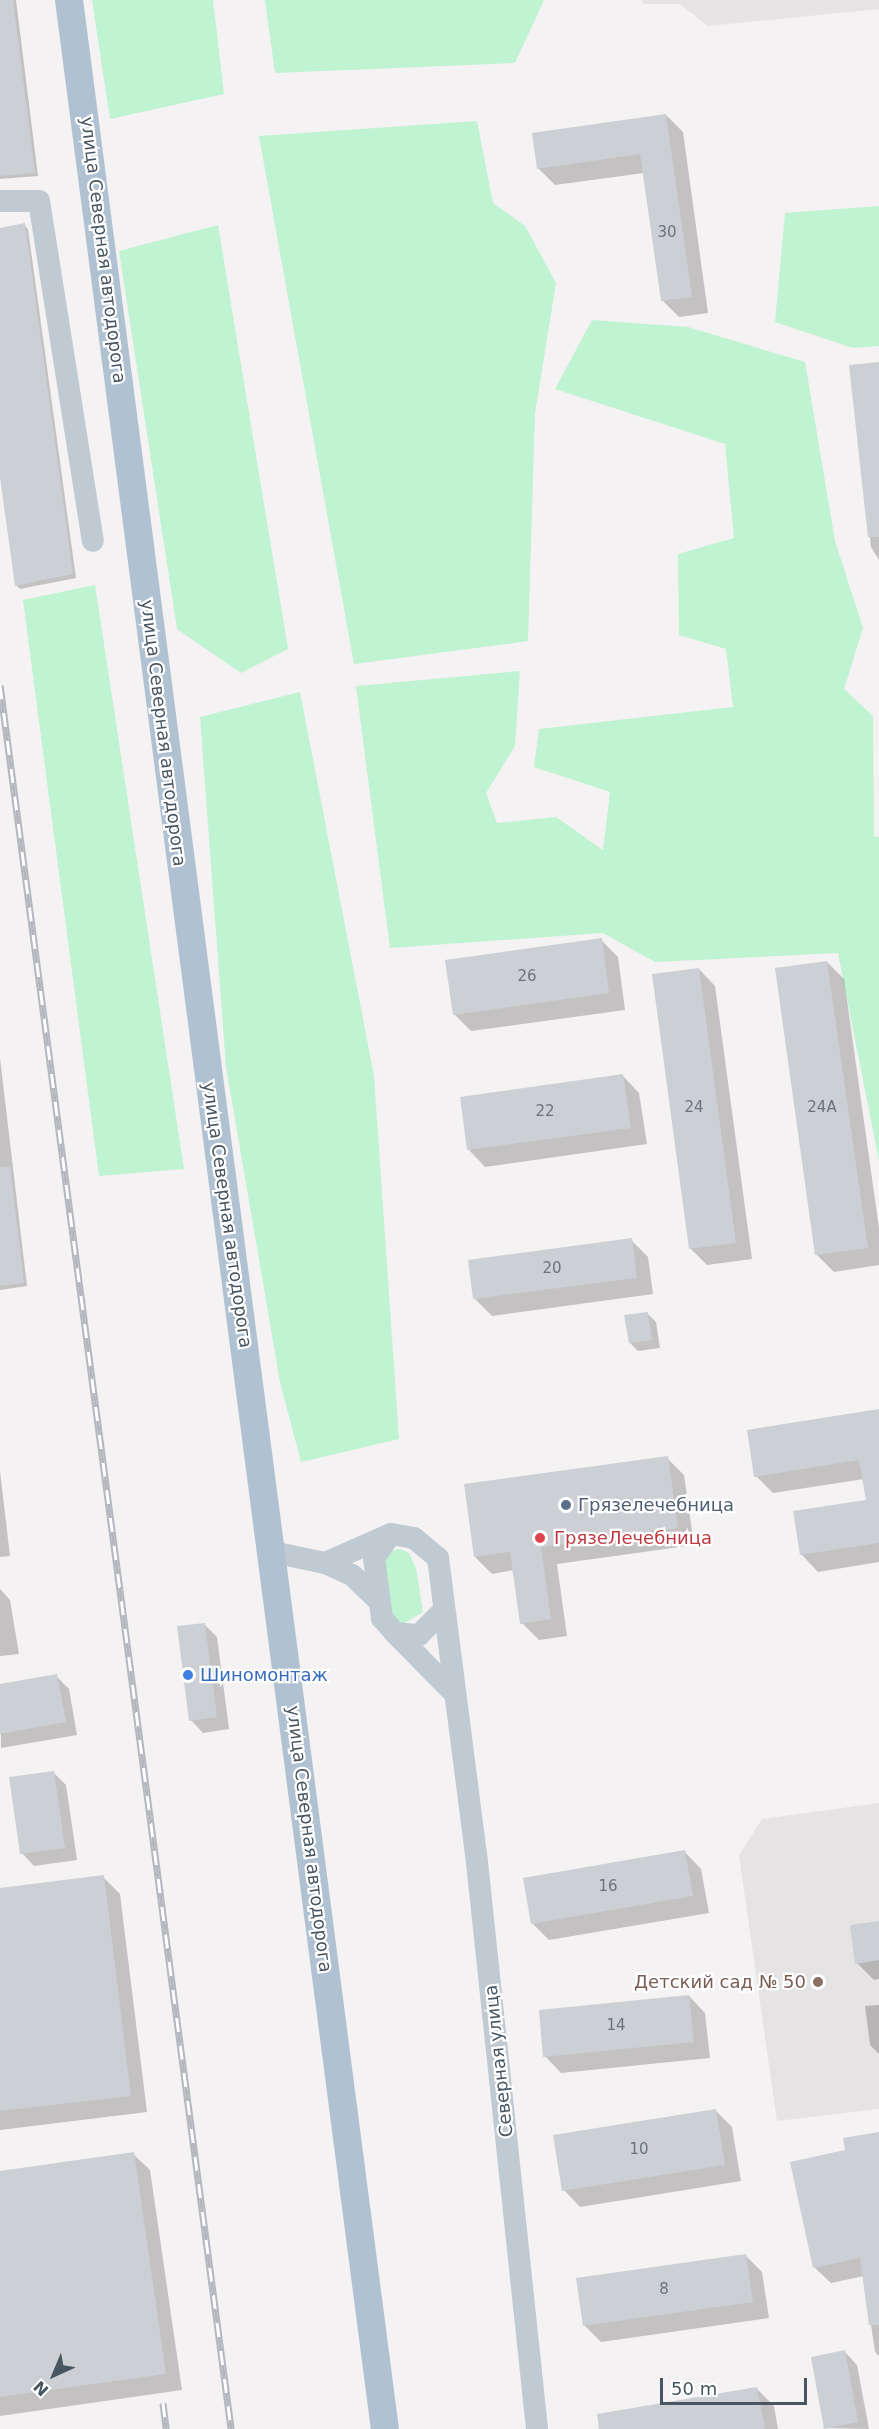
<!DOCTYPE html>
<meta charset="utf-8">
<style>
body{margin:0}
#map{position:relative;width:879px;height:2429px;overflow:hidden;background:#f4f2f2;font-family:"DejaVu Sans",sans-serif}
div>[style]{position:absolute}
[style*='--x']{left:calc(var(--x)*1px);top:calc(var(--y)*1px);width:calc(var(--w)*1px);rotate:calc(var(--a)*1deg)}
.education>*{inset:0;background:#e5e3e4}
.green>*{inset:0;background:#bff3d1}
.shadow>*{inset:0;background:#0003}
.building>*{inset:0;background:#cccfd4}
.minor>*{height:22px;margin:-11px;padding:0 11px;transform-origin:11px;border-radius:11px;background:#bfcad2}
.major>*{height:28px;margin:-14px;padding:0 14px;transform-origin:14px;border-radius:14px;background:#b0c2d2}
.rail>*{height:7px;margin-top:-3.5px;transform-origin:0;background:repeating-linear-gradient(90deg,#fff 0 14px,#b4b7bd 0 28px);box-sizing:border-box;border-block:2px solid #b4b7bd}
.dots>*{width:16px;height:16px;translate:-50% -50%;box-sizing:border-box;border:3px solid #fff;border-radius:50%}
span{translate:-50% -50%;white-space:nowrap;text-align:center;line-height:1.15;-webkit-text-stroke:4.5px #fff;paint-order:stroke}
.number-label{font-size:15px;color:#69747e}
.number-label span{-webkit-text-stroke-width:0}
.street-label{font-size:18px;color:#485661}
.service-label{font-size:18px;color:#4e5e75}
.left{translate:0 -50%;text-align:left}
.health-label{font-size:18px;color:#be3a42}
.shop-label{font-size:18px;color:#366cbe}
.education-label{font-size:18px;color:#785e54}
.right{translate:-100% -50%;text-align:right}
.north{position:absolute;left:24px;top:2345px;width:60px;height:60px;-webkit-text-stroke:4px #fff;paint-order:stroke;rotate:224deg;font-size:16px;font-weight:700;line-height:24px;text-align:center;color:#485661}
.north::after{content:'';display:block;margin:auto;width:21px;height:27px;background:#485661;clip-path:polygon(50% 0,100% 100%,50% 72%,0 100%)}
.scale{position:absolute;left:660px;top:2378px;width:147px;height:27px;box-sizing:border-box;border:3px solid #485661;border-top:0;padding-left:8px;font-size:18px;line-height:21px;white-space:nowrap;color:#485661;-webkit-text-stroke:4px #fff;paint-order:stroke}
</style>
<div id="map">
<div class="education">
<div style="clip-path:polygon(642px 0,879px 0,879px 9px,708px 26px,680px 4px,643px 4px)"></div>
<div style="clip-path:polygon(879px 1803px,879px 2109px,777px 2121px,739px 1855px,762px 1819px)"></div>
</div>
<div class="green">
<div style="clip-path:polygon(92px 0,213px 0,224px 94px,110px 119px)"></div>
<div style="clip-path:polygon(265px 0,544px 0,515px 63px,275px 73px)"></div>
<div style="clip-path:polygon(477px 121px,493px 203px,525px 226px,556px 283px,535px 413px,528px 641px,354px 664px,259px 136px)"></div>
<div style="clip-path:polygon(879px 206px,879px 346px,853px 348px,775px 322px,785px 213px)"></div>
<div style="clip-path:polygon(218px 225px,288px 649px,241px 673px,177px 629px,119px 251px)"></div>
<div style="clip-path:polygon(592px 320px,688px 327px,805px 362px,835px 541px,863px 628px,844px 689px,873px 716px,874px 836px,879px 837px,879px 1161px,838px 953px,655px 962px,603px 933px,390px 948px,356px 686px,520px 671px,515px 746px,486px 793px,497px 823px,556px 817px,603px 850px,610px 792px,534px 767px,539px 729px,733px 707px,726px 649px,679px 635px,678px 554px,734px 538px,725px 444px,555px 389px)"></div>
<div style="clip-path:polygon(95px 585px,184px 1169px,99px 1176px,23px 600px)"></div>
<div style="clip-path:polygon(300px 692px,374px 1076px,399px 1439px,301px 1462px,280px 1382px,226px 1067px,200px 717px)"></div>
<div style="clip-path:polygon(400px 1549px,409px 1553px,416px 1568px,423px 1612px,403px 1624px,389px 1615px,381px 1563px,389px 1551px)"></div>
</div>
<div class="shadow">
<div style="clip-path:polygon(0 0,16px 0,38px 176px,0 179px)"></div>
<div style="clip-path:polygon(666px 115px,683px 132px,708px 313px,679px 317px,662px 300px,644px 173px,555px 185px,538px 168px)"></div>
<div style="clip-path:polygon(24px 225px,28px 229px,76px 578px,20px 589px,16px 585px,0 465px,0 229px)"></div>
<div style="clip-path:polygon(879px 363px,879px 560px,871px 547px,850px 366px)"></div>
<div style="clip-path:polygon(601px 940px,618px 957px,625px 1010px,471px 1031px,454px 1014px)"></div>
<div style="clip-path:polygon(827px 962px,844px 979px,879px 1228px,879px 1265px,834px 1272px,817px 1255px,777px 969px)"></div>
<div style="clip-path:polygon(699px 969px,715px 986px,752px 1259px,707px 1265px,690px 1248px)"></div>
<div style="clip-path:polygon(0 1058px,27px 1286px,0 1290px)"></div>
<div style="clip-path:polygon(623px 1076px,639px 1093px,647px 1144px,485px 1167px,469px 1150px)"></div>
<div style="clip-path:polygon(631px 1240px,648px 1257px,653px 1294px,492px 1316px,475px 1299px)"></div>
<div style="clip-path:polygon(647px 1313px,656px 1322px,660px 1348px,638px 1351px,630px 1343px)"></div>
<div style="clip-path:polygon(879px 1411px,879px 1562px,818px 1572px,802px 1555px,867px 1501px,864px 1479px,773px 1493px,756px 1476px)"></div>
<div style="clip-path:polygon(667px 1458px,684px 1475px,694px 1545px,557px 1564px,567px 1636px,539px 1640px,522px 1623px,514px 1570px,492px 1574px,475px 1557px)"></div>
<div style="clip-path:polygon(0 1471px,10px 1556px,0 1557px)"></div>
<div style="clip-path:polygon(0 1589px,10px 1600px,19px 1654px,0 1656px)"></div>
<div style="clip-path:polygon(205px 1625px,217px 1637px,229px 1729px,203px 1733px,191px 1720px)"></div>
<div style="clip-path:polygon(56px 1676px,69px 1689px,77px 1735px,1px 1748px,0 1686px)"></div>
<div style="clip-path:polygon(53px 1772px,66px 1785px,77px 1860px,34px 1866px,22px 1853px)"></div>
<div style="clip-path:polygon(685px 1852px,701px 1869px,709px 1913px,549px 1940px,532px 1923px)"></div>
<div style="clip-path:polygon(103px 1877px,120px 1894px,147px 2112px,0 2130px,0 1889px)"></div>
<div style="clip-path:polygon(879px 1923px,879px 1979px,874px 1980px,857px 1963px)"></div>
<div style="clip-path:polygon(689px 1996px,705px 2013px,710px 2058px,561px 2073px,545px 2056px)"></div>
<div style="clip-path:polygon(879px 2005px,879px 2054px,870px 2045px,865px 2006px)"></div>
<div style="clip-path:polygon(715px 2110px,732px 2127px,741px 2181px,580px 2207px,564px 2190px)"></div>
<div style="clip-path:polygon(879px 2134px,879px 2356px,875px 2352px,864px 2276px,831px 2283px,814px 2267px,846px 2151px)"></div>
<div style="clip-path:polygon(133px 2154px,150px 2170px,182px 2390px,0 2416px,0 2173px)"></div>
<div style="clip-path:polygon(745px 2255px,762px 2272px,769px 2318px,601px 2342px,584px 2325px)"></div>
<div style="clip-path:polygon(845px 2352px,857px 2365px,869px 2429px,825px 2428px)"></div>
<div style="clip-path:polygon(757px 2389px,774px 2406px,778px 2429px,601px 2429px)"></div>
</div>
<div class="building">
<div style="clip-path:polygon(0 0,13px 0,35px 173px,0 176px)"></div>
<div style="clip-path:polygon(666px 114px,692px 297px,661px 301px,640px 154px,537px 169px,532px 133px)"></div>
<div style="clip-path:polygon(25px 223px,73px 574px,15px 586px,0 477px,0 228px)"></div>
<div style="clip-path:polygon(879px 362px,879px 537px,868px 537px,849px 365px)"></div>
<div style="clip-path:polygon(602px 938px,609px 993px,453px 1015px,445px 960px)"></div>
<div style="clip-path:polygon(827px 961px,868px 1248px,815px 1255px,775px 968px)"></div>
<div style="clip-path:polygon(699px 968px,736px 1243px,689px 1249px,652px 974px)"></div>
<div style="clip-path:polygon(623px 1074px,631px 1128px,467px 1150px,460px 1097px)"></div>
<div style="clip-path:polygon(10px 1166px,24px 1283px,0 1286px,0 1167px)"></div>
<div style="clip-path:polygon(632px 1238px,637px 1278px,473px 1299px,468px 1260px)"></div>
<div style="clip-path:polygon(648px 1312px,652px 1340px,629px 1343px,624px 1315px)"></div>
<div style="clip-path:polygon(879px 1409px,879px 1543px,800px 1555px,793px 1511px,866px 1500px,859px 1460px,754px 1477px,747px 1430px)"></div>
<div style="clip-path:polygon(668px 1456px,678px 1528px,541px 1547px,551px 1619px,520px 1624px,510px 1552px,474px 1557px,464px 1484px)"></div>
<div style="clip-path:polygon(205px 1623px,217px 1717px,189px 1721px,177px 1626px)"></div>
<div style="clip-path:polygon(57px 1674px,66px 1722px,0 1734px,0 1684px)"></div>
<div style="clip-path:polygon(54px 1771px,65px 1848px,20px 1854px,9px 1777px)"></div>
<div style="clip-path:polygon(685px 1850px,693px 1896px,531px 1924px,523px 1878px)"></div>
<div style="clip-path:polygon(104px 1875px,131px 2096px,0 2111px,0 1888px)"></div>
<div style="clip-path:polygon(879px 1921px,879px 1960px,855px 1964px,850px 1925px)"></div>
<div style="clip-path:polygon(689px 1995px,694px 2042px,543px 2057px,539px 2010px)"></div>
<div style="clip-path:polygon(716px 2109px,725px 2165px,562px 2191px,553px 2135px)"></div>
<div style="clip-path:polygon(879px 2132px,879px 2325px,869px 2325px,860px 2258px,813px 2268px,790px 2162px,845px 2150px,843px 2138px)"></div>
<div style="clip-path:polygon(134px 2152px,166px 2374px,0 2397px,0 2171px)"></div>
<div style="clip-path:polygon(746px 2254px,753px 2302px,583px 2326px,576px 2278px)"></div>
<div style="clip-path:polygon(845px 2350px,858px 2422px,824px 2429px,811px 2357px)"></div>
<div style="clip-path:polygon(757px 2387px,765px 2429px,599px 2429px,597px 2414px)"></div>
</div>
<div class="minor">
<div style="--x:0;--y:201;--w:39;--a:0"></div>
<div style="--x:39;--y:201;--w:344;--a:81"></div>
<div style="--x:390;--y:1535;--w:28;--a:125"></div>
<div style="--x:374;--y:1558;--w:61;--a:82.4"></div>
<div style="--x:382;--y:1618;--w:20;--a:49"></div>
<div style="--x:395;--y:1633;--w:24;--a:5"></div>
<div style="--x:419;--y:1635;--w:34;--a:-45"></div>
<div style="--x:272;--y:1552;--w:54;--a:11.7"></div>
<div style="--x:325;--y:1563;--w:30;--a:24"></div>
<div style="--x:352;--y:1575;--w:35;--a:44"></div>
<div style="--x:325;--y:1563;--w:72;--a:-23.7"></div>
<div style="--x:391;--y:1534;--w:23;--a:10"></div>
<div style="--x:414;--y:1538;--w:31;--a:40"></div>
<div style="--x:438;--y:1558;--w:297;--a:82.7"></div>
<div style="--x:476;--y:1853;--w:579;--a:83.95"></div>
<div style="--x:395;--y:1633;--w:84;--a:45.5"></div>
</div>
<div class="major">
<div style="--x:69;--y:0;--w:2449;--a:82.59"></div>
</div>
<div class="rail">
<div style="--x:0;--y:685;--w:1759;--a:82.45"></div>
<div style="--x:163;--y:2403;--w:26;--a:83"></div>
</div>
<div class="dots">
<div style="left:566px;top:1505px;background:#5c6f8a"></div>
<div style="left:540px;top:1538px;background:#e0444e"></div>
<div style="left:188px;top:1675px;background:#3f7fe0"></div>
<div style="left:818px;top:1982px;background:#8d6e63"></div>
</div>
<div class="number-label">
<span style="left:667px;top:233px">30</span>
<span style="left:527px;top:977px">26</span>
<span style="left:694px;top:1108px">24</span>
<span style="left:822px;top:1108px">24А</span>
<span style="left:545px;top:1112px">22</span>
<span style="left:552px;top:1269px">20</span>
<span style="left:608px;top:1887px">16</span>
<span style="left:616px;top:2026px">14</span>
<span style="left:639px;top:2150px">10</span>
<span style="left:664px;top:2290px">8</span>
</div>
<div class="street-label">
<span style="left:103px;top:250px;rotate:83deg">улица Северная автодорога</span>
<span style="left:163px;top:733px;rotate:83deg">улица Северная автодорога</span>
<span style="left:227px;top:1215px;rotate:82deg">улица Северная автодорога</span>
<span style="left:309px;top:1839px;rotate:83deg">улица Северная автодорога</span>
<span style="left:499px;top:2061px;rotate:-96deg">Северная улица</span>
</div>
<div class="service-label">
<span class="left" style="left:578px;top:1505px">Грязелечебница</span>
</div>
<div class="health-label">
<span class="left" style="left:554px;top:1538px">ГрязеЛечебница</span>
</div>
<div class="shop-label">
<span class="left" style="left:200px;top:1675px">Шиномонтаж</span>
</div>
<div class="education-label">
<span class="right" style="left:806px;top:1982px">Детский сад № 50</span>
</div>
<div class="north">N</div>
<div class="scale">50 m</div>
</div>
